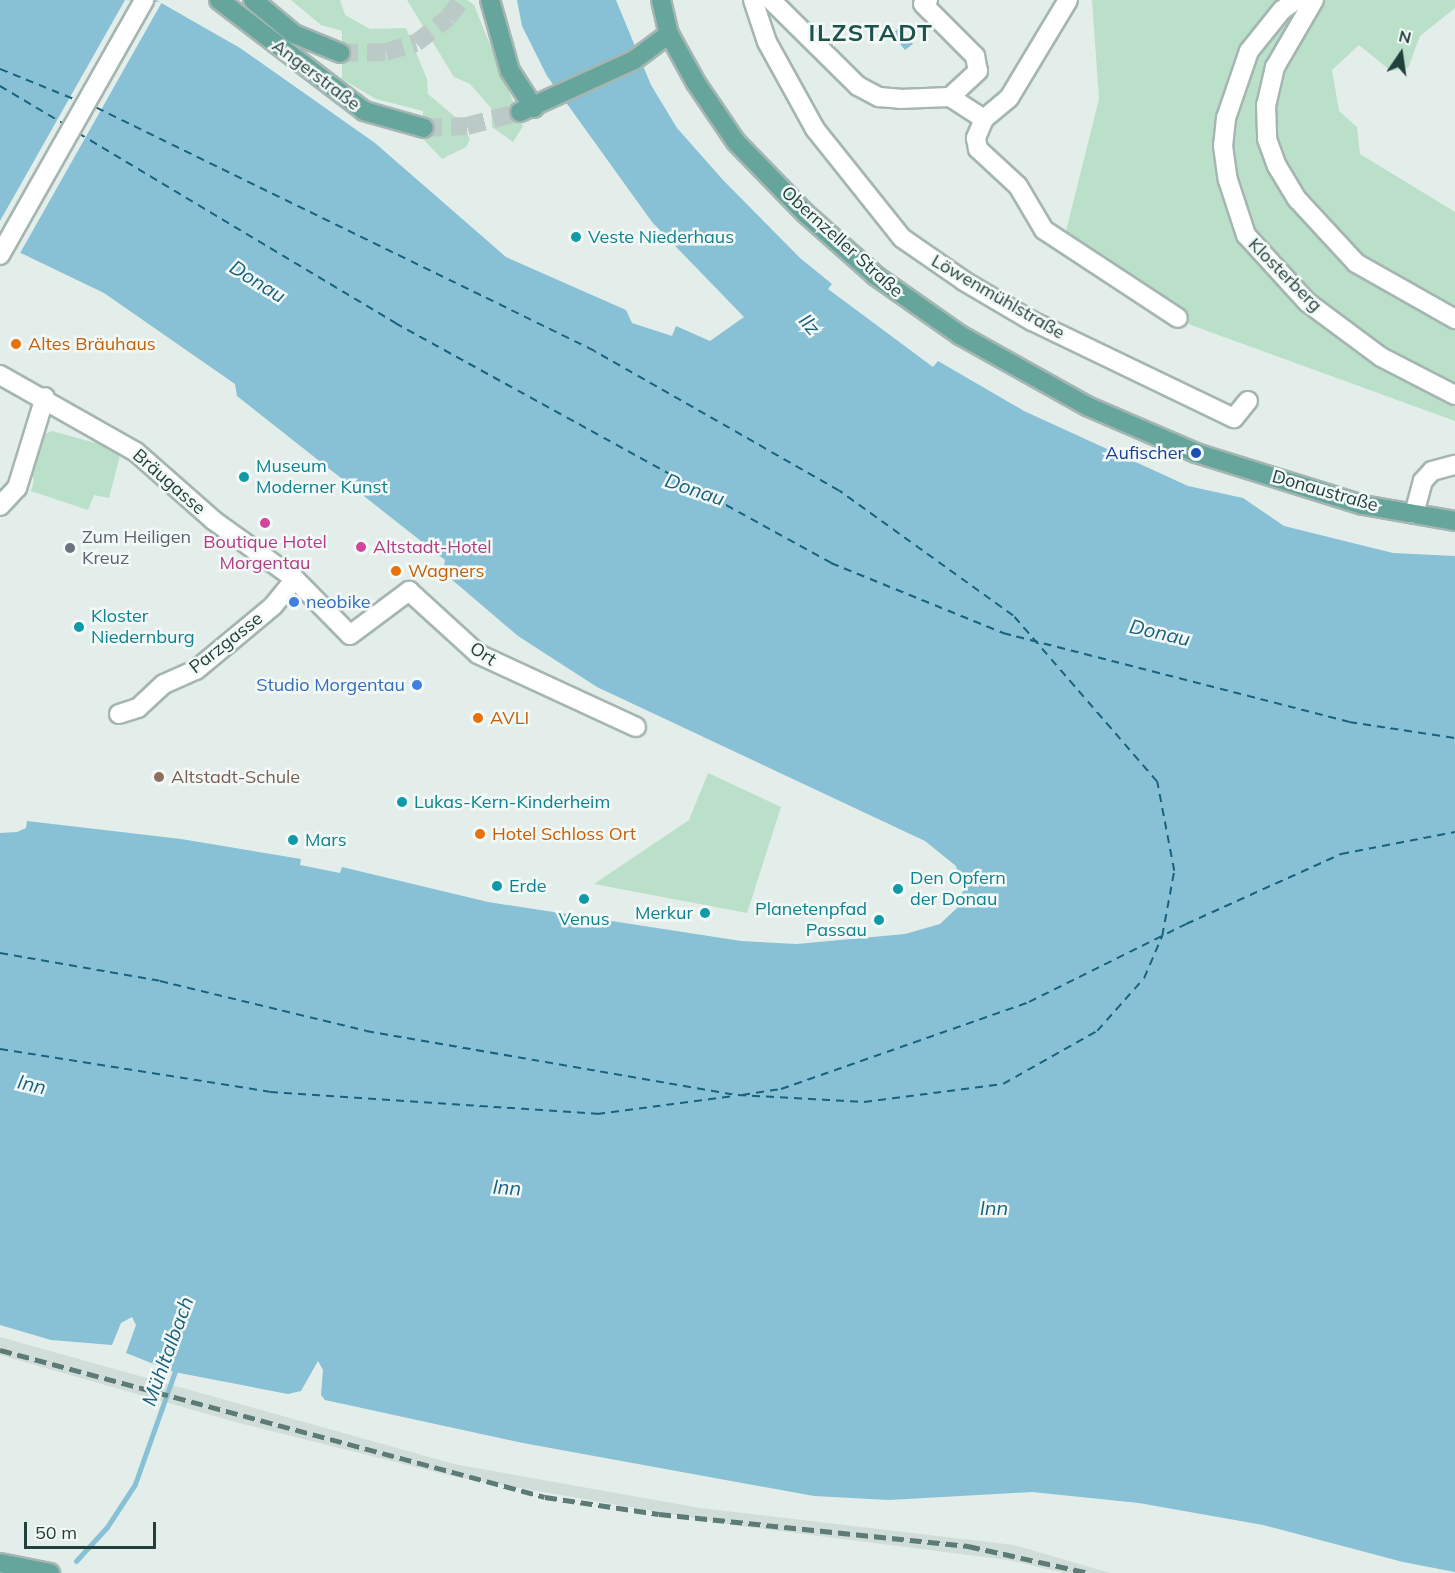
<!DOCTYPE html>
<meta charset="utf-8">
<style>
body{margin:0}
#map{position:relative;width:1455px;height:1573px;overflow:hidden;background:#e3edea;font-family:Mulish,sans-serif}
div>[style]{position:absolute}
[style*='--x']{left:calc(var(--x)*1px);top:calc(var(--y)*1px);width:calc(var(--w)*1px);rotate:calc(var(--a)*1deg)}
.built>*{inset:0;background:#d1ddd9}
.green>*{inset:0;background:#bae0c9}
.water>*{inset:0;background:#88c0d5}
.pier>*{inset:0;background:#e3edea}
.stream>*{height:5px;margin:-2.5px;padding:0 2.5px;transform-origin:2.5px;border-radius:2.5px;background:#88c0d5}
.ferry>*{height:1.5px;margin-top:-0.75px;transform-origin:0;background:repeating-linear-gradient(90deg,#18627f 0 8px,transparent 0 14px)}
.major-tunnel>*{height:18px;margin-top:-9px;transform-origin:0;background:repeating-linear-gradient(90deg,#bccac7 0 18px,transparent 0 27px)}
.roads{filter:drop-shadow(2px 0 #a5b6b2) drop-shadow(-2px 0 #a5b6b2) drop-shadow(0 2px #a5b6b2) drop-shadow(0 -2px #a5b6b2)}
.minor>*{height:18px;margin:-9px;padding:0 9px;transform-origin:9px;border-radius:9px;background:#fff}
.major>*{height:18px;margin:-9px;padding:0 9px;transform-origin:9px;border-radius:9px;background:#65a59c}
.rail>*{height:4.5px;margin-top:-2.25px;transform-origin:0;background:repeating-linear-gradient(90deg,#5c7b76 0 12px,transparent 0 18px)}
.dots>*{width:16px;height:16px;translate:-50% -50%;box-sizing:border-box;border:3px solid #f3f9f7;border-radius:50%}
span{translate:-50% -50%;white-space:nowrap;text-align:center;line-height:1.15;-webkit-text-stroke:5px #f3f9f7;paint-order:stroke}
.street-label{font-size:18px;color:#21403b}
.culture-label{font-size:18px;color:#0d838f}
.left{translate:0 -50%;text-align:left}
.right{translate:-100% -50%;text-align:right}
.food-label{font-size:18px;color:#c56008}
.transit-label{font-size:18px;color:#164399}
.worship-label{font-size:18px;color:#5b616d}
.hotel-label{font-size:18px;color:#b23c85}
.shop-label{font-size:18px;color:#366cbe}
.education-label{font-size:18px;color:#785e54}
.water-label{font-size:20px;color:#18627f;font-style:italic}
.district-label{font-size:24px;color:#1c534c;font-weight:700;letter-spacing:1.5px}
.north{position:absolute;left:1371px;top:24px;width:60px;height:60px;-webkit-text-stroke:4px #f3f9f7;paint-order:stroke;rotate:13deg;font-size:16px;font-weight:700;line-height:24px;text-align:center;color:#21403b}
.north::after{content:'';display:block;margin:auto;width:21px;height:27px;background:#21403b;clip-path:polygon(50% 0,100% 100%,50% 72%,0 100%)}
.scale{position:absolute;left:24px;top:1522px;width:132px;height:27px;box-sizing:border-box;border:3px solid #21403b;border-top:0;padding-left:8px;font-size:18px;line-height:21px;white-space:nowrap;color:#21403b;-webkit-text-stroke:4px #f3f9f7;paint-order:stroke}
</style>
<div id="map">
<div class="built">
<div style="clip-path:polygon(0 1337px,454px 1464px,700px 1508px,1014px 1545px,1110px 1573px,1064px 1573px,1008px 1560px,740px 1526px,456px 1477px,239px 1423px,0 1355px)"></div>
</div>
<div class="green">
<div style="clip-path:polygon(291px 0,340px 0,345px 15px,370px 29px,406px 28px,427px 79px,428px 94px,459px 120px,470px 139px,466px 147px,442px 159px,422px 138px,423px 111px,376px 99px,342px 79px,342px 31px,321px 25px)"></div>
<div style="clip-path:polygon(407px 0,467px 0,474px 5px,523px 126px,513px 142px,492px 127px,491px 108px,470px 84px,454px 77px)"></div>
<div style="clip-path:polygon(1092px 0,1455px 0,1455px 8px,1420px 36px,1408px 68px,1391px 71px,1359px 45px,1332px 70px,1339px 111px,1357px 127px,1360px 154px,1455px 212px,1455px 421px,1191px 325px,1063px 243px,1099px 99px)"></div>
<div style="clip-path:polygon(52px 431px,103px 445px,120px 455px,109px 498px,94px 495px,88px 510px,31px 491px,34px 480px,31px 474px,43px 435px)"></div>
<div style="clip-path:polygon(708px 773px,781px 807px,747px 913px,594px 884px,689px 820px)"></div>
</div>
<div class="water">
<div style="clip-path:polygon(0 0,156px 0,240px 48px,375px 143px,506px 257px,626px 310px,632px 323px,672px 336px,676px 326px,710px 341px,744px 317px,652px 222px,547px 76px,522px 26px,517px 0,616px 0,651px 85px,677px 128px,723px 180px,800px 258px,832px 284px,828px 289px,933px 367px,938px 361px,1024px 411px,1188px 486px,1243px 498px,1284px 526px,1393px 553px,1455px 556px,1455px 1572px,1403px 1562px,1263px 1525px,1139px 1503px,1032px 1492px,889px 1500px,814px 1496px,523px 1443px,325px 1400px,321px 1395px,323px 1370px,318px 1361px,301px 1391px,288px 1394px,174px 1372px,126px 1353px,136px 1325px,132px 1317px,121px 1323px,112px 1345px,51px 1340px,0 1325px,0 833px,17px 832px,26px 828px,27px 821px,181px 839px,301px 859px,300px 865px,340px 873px,342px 867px,488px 902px,741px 941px,797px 944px,905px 934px,940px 924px,958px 907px,963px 891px,956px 866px,925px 841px,597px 687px,518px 636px,443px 572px,445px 560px,237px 396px,235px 384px,104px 293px,0 243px)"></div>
<div style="clip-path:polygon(899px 28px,913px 44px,905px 50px,892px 34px)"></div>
</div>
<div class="pier">
<div style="clip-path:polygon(125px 0,162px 2px,19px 255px,0 246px,0 221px)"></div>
</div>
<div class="stream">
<div style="--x:76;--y:1561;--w:46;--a:-47.6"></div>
<div style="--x:107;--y:1527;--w:51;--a:-56.9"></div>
<div style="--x:135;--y:1484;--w:123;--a:-70.5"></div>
</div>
<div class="ferry">
<div style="--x:0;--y:69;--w:85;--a:22.1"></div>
<div style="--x:0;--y:86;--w:74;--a:30.7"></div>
<div style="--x:78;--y:133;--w:370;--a:30.9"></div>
<div style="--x:395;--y:323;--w:498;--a:28.8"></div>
<div style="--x:831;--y:563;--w:186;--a:22.1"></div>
<div style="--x:1003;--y:633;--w:357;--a:14.4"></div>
<div style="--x:1349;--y:722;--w:107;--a:8.6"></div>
<div style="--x:0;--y:953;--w:162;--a:9.9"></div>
<div style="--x:160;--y:981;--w:212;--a:13.6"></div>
<div style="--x:366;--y:1031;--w:377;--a:9.8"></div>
<div style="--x:738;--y:1095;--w:126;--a:3.2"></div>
<div style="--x:864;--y:1102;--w:140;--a:-7.4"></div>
<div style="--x:1003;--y:1084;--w:108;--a:-29.4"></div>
<div style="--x:1097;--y:1031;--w:71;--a:-48.4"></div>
<div style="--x:1144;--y:978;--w:46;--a:-66.8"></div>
<div style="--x:1162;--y:936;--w:66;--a:-79.5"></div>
<div style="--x:1174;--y:871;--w:91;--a:-100.8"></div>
<div style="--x:1157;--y:782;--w:220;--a:-130.9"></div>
<div style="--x:1013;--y:616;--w:214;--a:-144.3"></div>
<div style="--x:839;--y:491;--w:282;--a:-150.3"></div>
<div style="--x:594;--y:351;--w:556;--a:-153.99"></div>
<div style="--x:0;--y:1049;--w:273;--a:9"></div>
<div style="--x:270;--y:1092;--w:328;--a:3.8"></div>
<div style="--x:597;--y:1114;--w:138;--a:-7.5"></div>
<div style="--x:742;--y:1095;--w:39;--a:-9"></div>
<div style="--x:781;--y:1089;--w:263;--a:-19.3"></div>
<div style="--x:1029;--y:1002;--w:175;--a:-26.4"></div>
<div style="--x:1186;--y:924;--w:170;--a:-24.3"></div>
<div style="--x:1341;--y:854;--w:116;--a:-10.9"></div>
</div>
<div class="major-tunnel">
<div style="--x:340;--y:53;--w:46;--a:-1.2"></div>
<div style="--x:386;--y:52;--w:31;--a:-17"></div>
<div style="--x:416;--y:43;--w:41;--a:-38"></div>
<div style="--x:448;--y:18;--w:22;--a:-54"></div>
<div style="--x:424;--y:128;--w:43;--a:-2.7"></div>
<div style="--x:467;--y:126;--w:55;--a:-14.8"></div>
</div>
<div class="roads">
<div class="minor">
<div style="--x:753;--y:0;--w:44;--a:71.6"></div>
<div style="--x:767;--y:42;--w:99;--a:61.1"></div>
<div style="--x:815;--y:129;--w:139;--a:51.4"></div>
<div style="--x:902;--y:238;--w:75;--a:34.7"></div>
<div style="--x:964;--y:281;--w:79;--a:30.5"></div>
<div style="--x:1032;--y:321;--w:224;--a:25.7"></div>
<div style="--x:1234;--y:418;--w:22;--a:-51"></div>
<div style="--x:771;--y:0;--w:122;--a:44.7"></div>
<div style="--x:858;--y:86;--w:24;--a:28"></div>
<div style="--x:879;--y:97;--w:21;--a:5"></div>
<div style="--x:900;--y:99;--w:50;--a:-2.3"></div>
<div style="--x:950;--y:97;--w:40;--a:32.9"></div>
<div style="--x:928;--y:0;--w:6;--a:141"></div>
<div style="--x:923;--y:4;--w:74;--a:45"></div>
<div style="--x:975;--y:56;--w:15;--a:79"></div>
<div style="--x:978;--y:71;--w:38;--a:137"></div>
<div style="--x:1068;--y:0;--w:114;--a:121"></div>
<div style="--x:1009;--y:98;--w:33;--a:140"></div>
<div style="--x:984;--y:119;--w:21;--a:113"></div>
<div style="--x:976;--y:138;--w:11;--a:80"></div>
<div style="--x:978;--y:149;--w:54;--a:42.8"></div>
<div style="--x:1018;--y:186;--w:51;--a:59.4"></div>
<div style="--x:1044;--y:230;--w:160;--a:33.3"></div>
<div style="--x:1296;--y:0;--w:17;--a:144"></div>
<div style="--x:1282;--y:10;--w:53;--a:128.8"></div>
<div style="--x:1249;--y:51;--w:71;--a:108.9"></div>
<div style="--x:1226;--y:118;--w:28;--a:96"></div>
<div style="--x:1223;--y:146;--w:34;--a:82"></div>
<div style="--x:1228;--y:180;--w:58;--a:71.9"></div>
<div style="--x:1246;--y:235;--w:91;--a:47.7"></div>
<div style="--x:1307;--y:302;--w:92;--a:36.6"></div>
<div style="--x:1381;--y:357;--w:83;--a:27.2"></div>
<div style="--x:1314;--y:0;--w:78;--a:120.2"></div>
<div style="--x:1275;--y:67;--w:39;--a:103"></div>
<div style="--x:1266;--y:105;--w:34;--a:88"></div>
<div style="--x:1267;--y:139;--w:29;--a:70"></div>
<div style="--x:1277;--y:166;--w:39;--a:59"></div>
<div style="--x:1297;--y:199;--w:87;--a:47.3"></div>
<div style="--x:1356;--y:263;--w:114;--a:29.5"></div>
<div style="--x:0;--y:255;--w:293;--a:-60.5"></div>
<div style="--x:0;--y:375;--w:156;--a:29.5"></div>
<div style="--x:136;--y:452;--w:103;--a:41.4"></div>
<div style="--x:213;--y:520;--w:101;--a:35.7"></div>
<div style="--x:295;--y:579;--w:78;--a:45.5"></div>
<div style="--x:350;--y:635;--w:74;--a:-36.7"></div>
<div style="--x:409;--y:591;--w:93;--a:42.4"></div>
<div style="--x:478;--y:654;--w:174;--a:24.8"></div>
<div style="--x:0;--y:506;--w:25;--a:-47"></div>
<div style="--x:17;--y:488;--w:95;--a:-72.9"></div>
<div style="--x:1414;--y:514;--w:34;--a:-75"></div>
<div style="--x:1423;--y:481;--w:13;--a:-48"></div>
<div style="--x:1432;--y:471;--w:24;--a:-15"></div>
<div style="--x:119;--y:714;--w:20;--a:-18"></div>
<div style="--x:138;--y:708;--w:35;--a:-43"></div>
<div style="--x:164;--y:684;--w:35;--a:-24"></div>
<div style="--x:196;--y:670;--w:100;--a:-39.7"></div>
<div style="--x:273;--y:606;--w:35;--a:-51"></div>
</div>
<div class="major">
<div style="--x:219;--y:0;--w:183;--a:37.4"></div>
<div style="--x:364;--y:111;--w:62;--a:15.8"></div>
<div style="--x:253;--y:0;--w:53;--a:39.7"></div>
<div style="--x:294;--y:34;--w:50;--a:22.4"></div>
<div style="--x:490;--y:0;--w:74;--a:74.3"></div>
<div style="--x:510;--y:71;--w:44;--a:57"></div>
<div style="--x:661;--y:0;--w:35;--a:77"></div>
<div style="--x:669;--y:34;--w:56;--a:61.1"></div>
<div style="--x:696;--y:83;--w:71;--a:55.9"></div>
<div style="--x:736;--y:142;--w:99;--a:45.8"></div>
<div style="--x:805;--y:213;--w:95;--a:41.6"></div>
<div style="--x:876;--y:276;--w:103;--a:35.1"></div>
<div style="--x:960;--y:335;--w:145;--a:29.2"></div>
<div style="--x:1087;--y:406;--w:119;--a:23.3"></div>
<div style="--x:1196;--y:453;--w:175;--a:17.3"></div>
<div style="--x:1363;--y:505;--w:93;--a:9.9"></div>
<div style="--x:520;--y:112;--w:125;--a:-24.5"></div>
<div style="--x:634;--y:60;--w:44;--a:-36.6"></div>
<div style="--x:0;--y:1563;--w:51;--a:11.3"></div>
</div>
</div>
<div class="rail">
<div style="--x:0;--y:1350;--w:564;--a:15.09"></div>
<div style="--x:545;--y:1497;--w:115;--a:8.5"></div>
<div style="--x:659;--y:1514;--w:311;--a:5.9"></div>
<div style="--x:968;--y:1546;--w:124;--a:12.6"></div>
</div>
<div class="dots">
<div style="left:576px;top:237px;background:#0f9aa8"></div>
<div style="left:16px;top:344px;background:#e8710a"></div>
<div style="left:1196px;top:453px;background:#1a4fb4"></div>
<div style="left:244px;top:477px;background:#0f9aa8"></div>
<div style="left:265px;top:523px;background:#d1479c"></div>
<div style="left:361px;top:547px;background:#d1479c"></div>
<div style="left:70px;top:548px;background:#6b7280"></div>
<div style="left:396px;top:571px;background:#e8710a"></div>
<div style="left:294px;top:602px;background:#3f7fe0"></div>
<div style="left:79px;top:627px;background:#0f9aa8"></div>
<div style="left:417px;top:685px;background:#3f7fe0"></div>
<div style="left:478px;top:718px;background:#e8710a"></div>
<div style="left:159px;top:777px;background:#8d6e63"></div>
<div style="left:402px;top:802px;background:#0f9aa8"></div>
<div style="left:480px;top:834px;background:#e8710a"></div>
<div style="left:293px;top:840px;background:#0f9aa8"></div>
<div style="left:497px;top:886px;background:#0f9aa8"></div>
<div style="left:898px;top:889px;background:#0f9aa8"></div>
<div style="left:584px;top:899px;background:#0f9aa8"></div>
<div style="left:705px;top:913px;background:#0f9aa8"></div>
<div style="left:879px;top:920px;background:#0f9aa8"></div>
</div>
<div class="street-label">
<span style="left:316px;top:75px;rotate:37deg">Angerstraße</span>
<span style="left:842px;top:242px;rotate:42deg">Obernzeller Straße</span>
<span style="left:1285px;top:275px;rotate:45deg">Klosterberg</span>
<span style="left:998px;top:297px;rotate:30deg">Löwenmühlstraße</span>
<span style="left:169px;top:482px;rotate:41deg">Bräugasse</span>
<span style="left:1325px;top:491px;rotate:16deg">Donaustraße</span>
<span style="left:226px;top:643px;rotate:-38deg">Parzgasse</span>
<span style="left:483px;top:654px;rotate:33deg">Ort</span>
</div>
<div class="culture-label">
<span class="left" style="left:588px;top:237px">Veste Niederhaus</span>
<span class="left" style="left:256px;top:477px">Museum<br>Moderner Kunst</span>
<span class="left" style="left:91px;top:627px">Kloster<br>Niedernburg</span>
<span class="left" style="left:414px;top:802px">Lukas-Kern-Kinderheim</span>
<span class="left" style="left:305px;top:840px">Mars</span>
<span class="left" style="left:910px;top:889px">Den Opfern<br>der Donau</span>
<span class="left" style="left:509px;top:886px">Erde</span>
<span class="right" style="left:867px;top:920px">Planetenpfad<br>Passau</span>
<span class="right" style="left:693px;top:913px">Merkur</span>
<span style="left:584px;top:919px">Venus</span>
</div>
<div class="food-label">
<span class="left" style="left:28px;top:344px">Altes Bräuhaus</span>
<span class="left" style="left:408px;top:571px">Wagners</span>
<span class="left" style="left:490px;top:718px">AVLI</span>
<span class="left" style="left:492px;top:834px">Hotel Schloss Ort</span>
</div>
<div class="transit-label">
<span class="right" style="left:1184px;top:453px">Aufischer</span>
</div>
<div class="worship-label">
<span class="left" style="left:82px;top:548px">Zum Heiligen<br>Kreuz</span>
</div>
<div class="hotel-label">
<span style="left:265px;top:553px">Boutique Hotel<br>Morgentau</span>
<span class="left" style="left:373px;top:547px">Altstadt-Hotel</span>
</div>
<div class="shop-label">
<span class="left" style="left:306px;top:602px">neobike</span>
<span class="right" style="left:405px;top:685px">Studio Morgentau</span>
</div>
<div class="education-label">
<span class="left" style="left:171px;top:777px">Altstadt-Schule</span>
</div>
<div class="water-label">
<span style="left:258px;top:281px;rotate:32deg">Donau</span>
<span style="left:810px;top:324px;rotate:49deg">Ilz</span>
<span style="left:695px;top:489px;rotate:19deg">Donau</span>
<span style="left:1160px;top:632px;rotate:13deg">Donau</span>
<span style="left:32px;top:1084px;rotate:13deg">Inn</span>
<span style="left:507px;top:1187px;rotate:4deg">Inn</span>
<span style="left:994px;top:1207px">Inn</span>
<span style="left:167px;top:1351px;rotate:-70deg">Mühltalbach</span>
</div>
<div class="district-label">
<span style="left:871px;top:33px">ILZSTADT</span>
</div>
<div class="north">N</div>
<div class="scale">50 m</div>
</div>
